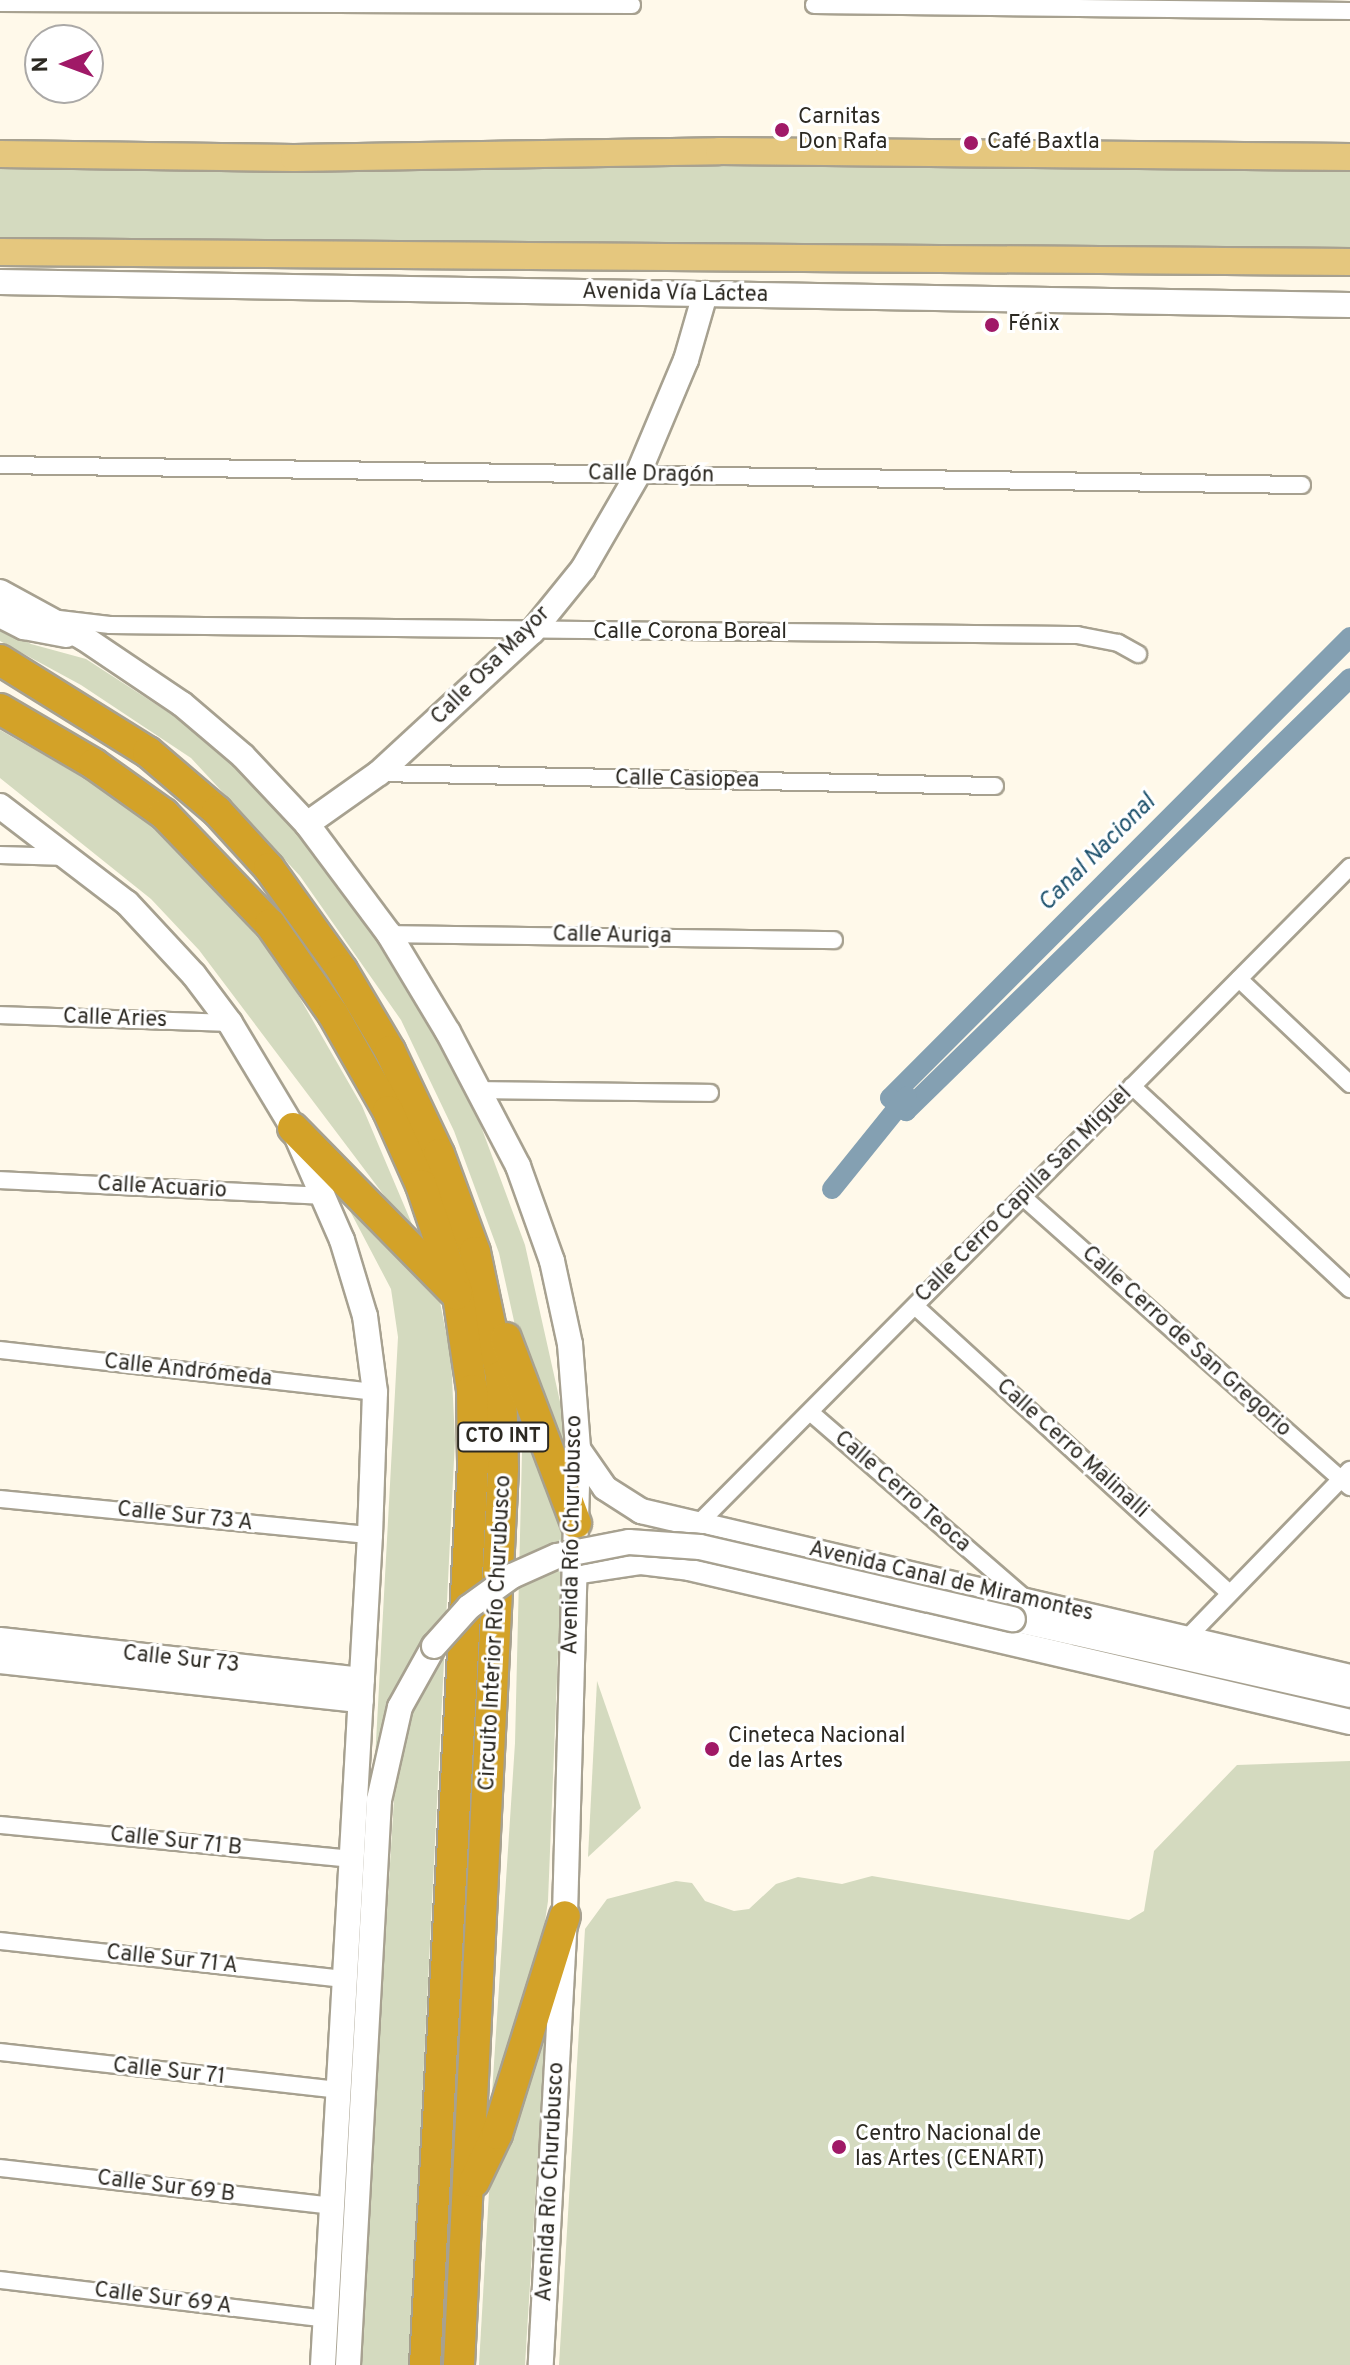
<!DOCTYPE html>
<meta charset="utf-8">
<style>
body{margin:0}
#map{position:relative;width:1350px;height:2365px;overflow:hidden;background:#fff9ea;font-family:Overpass,sans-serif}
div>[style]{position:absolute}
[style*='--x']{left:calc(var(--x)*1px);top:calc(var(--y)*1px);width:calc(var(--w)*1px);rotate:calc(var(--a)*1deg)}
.green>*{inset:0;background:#d4dabf}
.canal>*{height:20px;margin:-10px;padding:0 10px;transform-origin:10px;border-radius:10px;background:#84a0b2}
.roads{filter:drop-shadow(2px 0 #a7a190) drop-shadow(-2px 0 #a7a190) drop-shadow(0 2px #a7a190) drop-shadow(0 -2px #a7a190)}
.street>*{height:16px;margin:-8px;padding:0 8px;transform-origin:8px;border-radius:8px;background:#fff}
.secondary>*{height:24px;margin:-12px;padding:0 12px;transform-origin:12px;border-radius:12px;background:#fff}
.primary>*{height:26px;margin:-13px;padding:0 13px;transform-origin:13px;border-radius:13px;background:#e5c77e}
.highway>*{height:30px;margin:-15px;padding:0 15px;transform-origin:15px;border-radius:15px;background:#d3a228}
.bridges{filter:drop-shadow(2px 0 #a7a190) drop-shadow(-2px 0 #a7a190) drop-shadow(0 2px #a7a190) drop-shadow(0 -2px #a7a190)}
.secondary-bridge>*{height:24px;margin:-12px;padding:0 12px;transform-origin:12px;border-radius:12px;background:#fff}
.dots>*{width:22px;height:22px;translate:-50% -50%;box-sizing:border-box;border:4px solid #fff;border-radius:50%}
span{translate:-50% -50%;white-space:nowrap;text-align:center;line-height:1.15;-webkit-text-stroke:6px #fff;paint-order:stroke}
.shield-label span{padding:2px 6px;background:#fff;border:2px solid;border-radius:6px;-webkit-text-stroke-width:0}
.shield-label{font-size:20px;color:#2c2922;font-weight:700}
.poi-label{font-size:22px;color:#2c2922}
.left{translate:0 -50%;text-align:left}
.street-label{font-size:22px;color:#2c2922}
.water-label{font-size:24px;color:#1e526d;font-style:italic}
.north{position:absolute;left:24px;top:24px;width:80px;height:80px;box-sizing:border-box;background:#fff;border:2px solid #aba9a7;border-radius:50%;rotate:269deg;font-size:22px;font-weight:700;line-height:32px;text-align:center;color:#2c2922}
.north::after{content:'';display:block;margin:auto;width:28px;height:36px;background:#a01967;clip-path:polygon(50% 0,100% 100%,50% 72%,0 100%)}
</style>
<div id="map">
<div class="green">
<div style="clip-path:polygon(0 161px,1350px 161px,1350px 251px,0 239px)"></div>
<div style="clip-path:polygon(0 627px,31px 644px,86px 659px,211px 740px,323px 860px,424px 1007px,479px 1121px,525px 1245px,565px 1424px,566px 1465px,516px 1330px,499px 1253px,454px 1131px,401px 1020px,300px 876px,191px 758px,81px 685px,0 641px)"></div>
<div style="clip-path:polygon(0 730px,86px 779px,149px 824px,193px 862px,240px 915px,285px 972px,362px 1106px,420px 1243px,199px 950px,151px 899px,0 778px)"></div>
<div style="clip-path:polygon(349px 1209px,440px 1302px,451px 1358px,455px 1440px,409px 2365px,359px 2365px,394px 1799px,373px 1797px,398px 1337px,391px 1289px)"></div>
<div style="clip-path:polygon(523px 1411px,563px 1529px,548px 1901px,539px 1962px,490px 2124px,515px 1743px)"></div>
<div style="clip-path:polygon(597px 1681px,641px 1808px,588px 1857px)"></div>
<div style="clip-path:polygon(1350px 1761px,1350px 2365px,559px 2365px,585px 1929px,607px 1899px,676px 1881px,692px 1883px,705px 1901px,734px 1911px,749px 1909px,776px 1884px,798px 1877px,842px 1884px,872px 1876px,1129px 1920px,1144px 1911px,1154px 1851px,1237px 1765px)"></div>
<div style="clip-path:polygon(546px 2023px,525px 2365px,479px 2365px,489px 2192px)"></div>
</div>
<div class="canal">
<div style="--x:1350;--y:637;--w:651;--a:134.94"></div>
<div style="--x:890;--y:1098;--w:21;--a:39"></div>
<div style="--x:906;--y:1111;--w:620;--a:-44.28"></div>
<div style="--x:832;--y:1189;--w:119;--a:-51.1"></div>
</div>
<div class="roads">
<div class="street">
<div style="--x:0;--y:3;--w:632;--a:0.18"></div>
<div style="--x:814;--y:5;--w:536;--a:0.64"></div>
<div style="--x:0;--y:465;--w:1302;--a:0.88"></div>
<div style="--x:59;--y:619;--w:51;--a:6.7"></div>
<div style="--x:110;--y:625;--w:967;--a:0.59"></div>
<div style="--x:1077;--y:635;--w:42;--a:11"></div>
<div style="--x:1118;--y:643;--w:23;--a:29"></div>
<div style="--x:379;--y:773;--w:616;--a:1.21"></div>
<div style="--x:0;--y:855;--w:68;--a:1.7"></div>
<div style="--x:389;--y:934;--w:445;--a:0.8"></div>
<div style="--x:1239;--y:979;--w:153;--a:43.4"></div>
<div style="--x:0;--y:1015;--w:230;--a:2"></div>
<div style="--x:1132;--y:1086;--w:298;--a:43"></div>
<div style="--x:480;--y:1090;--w:230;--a:0.7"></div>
<div style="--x:0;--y:1180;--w:323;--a:2.8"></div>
<div style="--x:1023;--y:1197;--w:437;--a:41.6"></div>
<div style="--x:915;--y:1306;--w:424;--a:42.4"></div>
<div style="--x:0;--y:1350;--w:377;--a:6.4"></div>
<div style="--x:810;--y:1412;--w:286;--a:40.9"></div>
<div style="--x:0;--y:1499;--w:372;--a:5.6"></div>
<div style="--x:698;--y:1524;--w:926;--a:-45.22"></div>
<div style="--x:1188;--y:1637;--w:233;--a:-45.9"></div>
<div style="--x:0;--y:1825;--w:354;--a:5.5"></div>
<div style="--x:0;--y:1941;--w:347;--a:6.3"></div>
<div style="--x:0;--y:2052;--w:341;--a:6.4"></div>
<div style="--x:0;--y:2168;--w:334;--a:6.5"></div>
<div style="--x:0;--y:2280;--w:327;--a:6.8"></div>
</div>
<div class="secondary">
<div style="--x:0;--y:282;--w:1350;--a:0.98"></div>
<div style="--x:0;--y:592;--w:96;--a:28.7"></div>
<div style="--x:84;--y:638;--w:118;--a:34"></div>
<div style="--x:182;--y:704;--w:80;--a:40.4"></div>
<div style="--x:243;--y:756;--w:93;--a:46.7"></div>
<div style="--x:307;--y:824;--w:137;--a:53.3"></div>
<div style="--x:389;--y:934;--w:114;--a:59"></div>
<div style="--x:448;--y:1032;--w:151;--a:62.4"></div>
<div style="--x:518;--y:1166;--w:101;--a:70.3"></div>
<div style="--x:552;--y:1261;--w:85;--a:77.8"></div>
<div style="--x:570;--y:1344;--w:105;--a:85.6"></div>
<div style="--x:578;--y:1449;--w:467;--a:91.6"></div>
<div style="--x:565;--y:1916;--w:450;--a:93.1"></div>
<div style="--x:0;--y:615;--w:27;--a:27"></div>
<div style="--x:24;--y:627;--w:43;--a:10.8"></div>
<div style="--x:0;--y:806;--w:160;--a:37.4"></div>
<div style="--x:127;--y:903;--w:98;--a:47.1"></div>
<div style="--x:194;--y:975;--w:60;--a:53.1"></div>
<div style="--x:230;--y:1023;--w:122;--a:59"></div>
<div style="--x:293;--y:1128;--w:122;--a:66.4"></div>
<div style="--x:342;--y:1240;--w:79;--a:73.2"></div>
<div style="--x:365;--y:1316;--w:77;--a:82.5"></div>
<div style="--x:375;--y:1392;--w:143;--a:92"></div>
<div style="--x:370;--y:1535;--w:831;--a:93.24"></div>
<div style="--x:307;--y:824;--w:88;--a:-35.3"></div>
<div style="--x:379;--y:773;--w:208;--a:-42.7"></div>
<div style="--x:532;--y:632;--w:81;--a:-51"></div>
<div style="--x:583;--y:569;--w:110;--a:-59.9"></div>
<div style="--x:638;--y:474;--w:124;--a:-67.2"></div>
<div style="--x:686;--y:360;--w:69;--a:-73.9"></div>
<div style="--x:578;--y:1449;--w:47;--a:55.3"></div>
<div style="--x:605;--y:1488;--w:43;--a:32.6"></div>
<div style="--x:641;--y:1511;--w:728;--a:13.18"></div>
<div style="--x:575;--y:1572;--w:67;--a:-8.6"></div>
<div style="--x:641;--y:1562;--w:48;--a:7.1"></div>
<div style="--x:689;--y:1568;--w:679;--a:13.11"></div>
<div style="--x:1013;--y:1619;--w:345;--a:12.7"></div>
<div style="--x:0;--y:1640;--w:364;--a:6.3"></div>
<div style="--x:0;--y:1661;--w:363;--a:6.2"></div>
<div style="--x:348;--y:2365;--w:566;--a:-86.86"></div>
<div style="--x:379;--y:1800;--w:95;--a:-77.3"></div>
<div style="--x:400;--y:1707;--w:70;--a:-60.9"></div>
</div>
<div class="primary">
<div style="--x:0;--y:154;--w:294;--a:0.8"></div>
<div style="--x:294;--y:158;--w:425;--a:-0.9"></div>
<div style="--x:719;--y:151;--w:631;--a:0.54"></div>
<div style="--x:0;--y:252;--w:1350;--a:0.42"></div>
</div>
<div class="highway">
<div style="--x:0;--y:660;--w:174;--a:31.9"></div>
<div style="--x:148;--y:752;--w:91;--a:40.5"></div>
<div style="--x:217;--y:811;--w:77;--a:47.6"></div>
<div style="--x:269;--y:868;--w:125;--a:54.4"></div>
<div style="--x:342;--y:970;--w:94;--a:59.3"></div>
<div style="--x:390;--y:1051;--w:114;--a:64.6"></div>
<div style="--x:439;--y:1154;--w:104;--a:69.8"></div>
<div style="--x:475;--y:1252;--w:127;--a:78.2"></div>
<div style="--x:501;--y:1376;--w:92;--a:88.8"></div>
<div style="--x:503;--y:1468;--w:898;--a:92.81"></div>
<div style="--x:0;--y:709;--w:109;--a:30.3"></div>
<div style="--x:94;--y:764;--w:86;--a:35.5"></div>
<div style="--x:164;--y:814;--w:153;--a:46.1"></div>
<div style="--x:270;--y:924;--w:110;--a:55"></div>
<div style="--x:333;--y:1014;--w:112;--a:60.4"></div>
<div style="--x:388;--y:1111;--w:81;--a:66"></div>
<div style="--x:421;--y:1185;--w:116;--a:71.4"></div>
<div style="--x:458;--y:1295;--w:96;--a:81.6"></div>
<div style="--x:472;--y:1390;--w:74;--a:89.2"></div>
<div style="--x:473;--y:1464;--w:902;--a:93.05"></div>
<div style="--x:293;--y:1128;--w:233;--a:45.5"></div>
<div style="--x:506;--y:1338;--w:198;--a:69.3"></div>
<div style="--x:474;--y:2182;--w:53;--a:-64.4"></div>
<div style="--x:497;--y:2134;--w:228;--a:-72.7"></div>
</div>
</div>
<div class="bridges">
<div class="secondary-bridge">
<div style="--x:434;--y:1646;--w:52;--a:-48.1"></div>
<div style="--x:469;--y:1607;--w:53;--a:-35.8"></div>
<div style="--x:512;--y:1576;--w:49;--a:-24"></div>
<div style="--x:557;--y:1556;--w:73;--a:-11"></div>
<div style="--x:629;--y:1542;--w:71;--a:4"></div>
<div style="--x:700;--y:1547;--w:321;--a:13"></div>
</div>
</div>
<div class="dots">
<div style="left:782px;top:130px;background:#a01967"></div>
<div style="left:971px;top:143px;background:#a01967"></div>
<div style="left:992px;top:325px;background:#a01967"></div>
<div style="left:712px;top:1749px;background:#a01967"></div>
<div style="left:839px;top:2147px;background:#a01967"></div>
</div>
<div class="shield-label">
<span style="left:503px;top:1437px">CTO INT</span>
</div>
<div class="poi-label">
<span class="left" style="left:798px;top:130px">Carnitas<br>Don Rafa</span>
<span class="left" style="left:987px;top:143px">Café Baxtla</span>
<span class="left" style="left:1008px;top:325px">Fénix</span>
<span class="left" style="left:728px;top:1749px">Cineteca Nacional<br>de las Artes</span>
<span class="left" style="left:855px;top:2147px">Centro Nacional de<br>las Artes (CENART)</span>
</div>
<div class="street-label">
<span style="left:675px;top:294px;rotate:1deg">Avenida Vía Láctea</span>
<span style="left:651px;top:475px;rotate:1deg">Calle Dragón</span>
<span style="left:690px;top:633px">Calle Corona Boreal</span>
<span style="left:491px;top:666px;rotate:-45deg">Calle Osa Mayor</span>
<span style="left:687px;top:780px;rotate:1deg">Calle Casiopea</span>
<span style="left:612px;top:936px;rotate:1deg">Calle Auriga</span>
<span style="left:115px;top:1019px;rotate:2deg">Calle Aries</span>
<span style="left:162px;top:1188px;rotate:3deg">Calle Acuario</span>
<span style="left:1024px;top:1195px;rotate:-45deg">Calle Cerro Capilla San Miguel</span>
<span style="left:1186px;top:1342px;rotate:42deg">Calle Cerro de San Gregorio</span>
<span style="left:188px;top:1371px;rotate:6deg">Calle Andrómeda</span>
<span style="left:1072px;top:1449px;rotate:42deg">Calle Cerro Malinalli</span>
<span style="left:902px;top:1492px;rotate:41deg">Calle Cerro Teoca</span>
<span style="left:185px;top:1517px;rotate:6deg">Calle Sur 73 A</span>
<span style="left:573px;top:1535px;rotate:-89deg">Avenida Río Churubusco</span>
<span style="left:951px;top:1582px;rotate:13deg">Avenida Canal de Miramontes</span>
<span style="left:496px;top:1633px;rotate:-87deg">Circuito Interior Río Churubusco</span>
<span style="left:181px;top:1660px;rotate:6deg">Calle Sur 73</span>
<span style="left:176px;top:1842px;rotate:6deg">Calle Sur 71 B</span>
<span style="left:172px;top:1960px;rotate:6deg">Calle Sur 71 A</span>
<span style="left:169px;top:2072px;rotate:6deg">Calle Sur 71</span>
<span style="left:551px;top:2182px;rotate:-87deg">Avenida Río Churubusco</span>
<span style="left:166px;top:2187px;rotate:7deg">Calle Sur 69 B</span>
<span style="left:163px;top:2299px;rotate:7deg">Calle Sur 69 A</span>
</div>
<div class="water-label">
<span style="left:1098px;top:854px;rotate:-45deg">Canal Nacional</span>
</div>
<div class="north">N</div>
</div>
